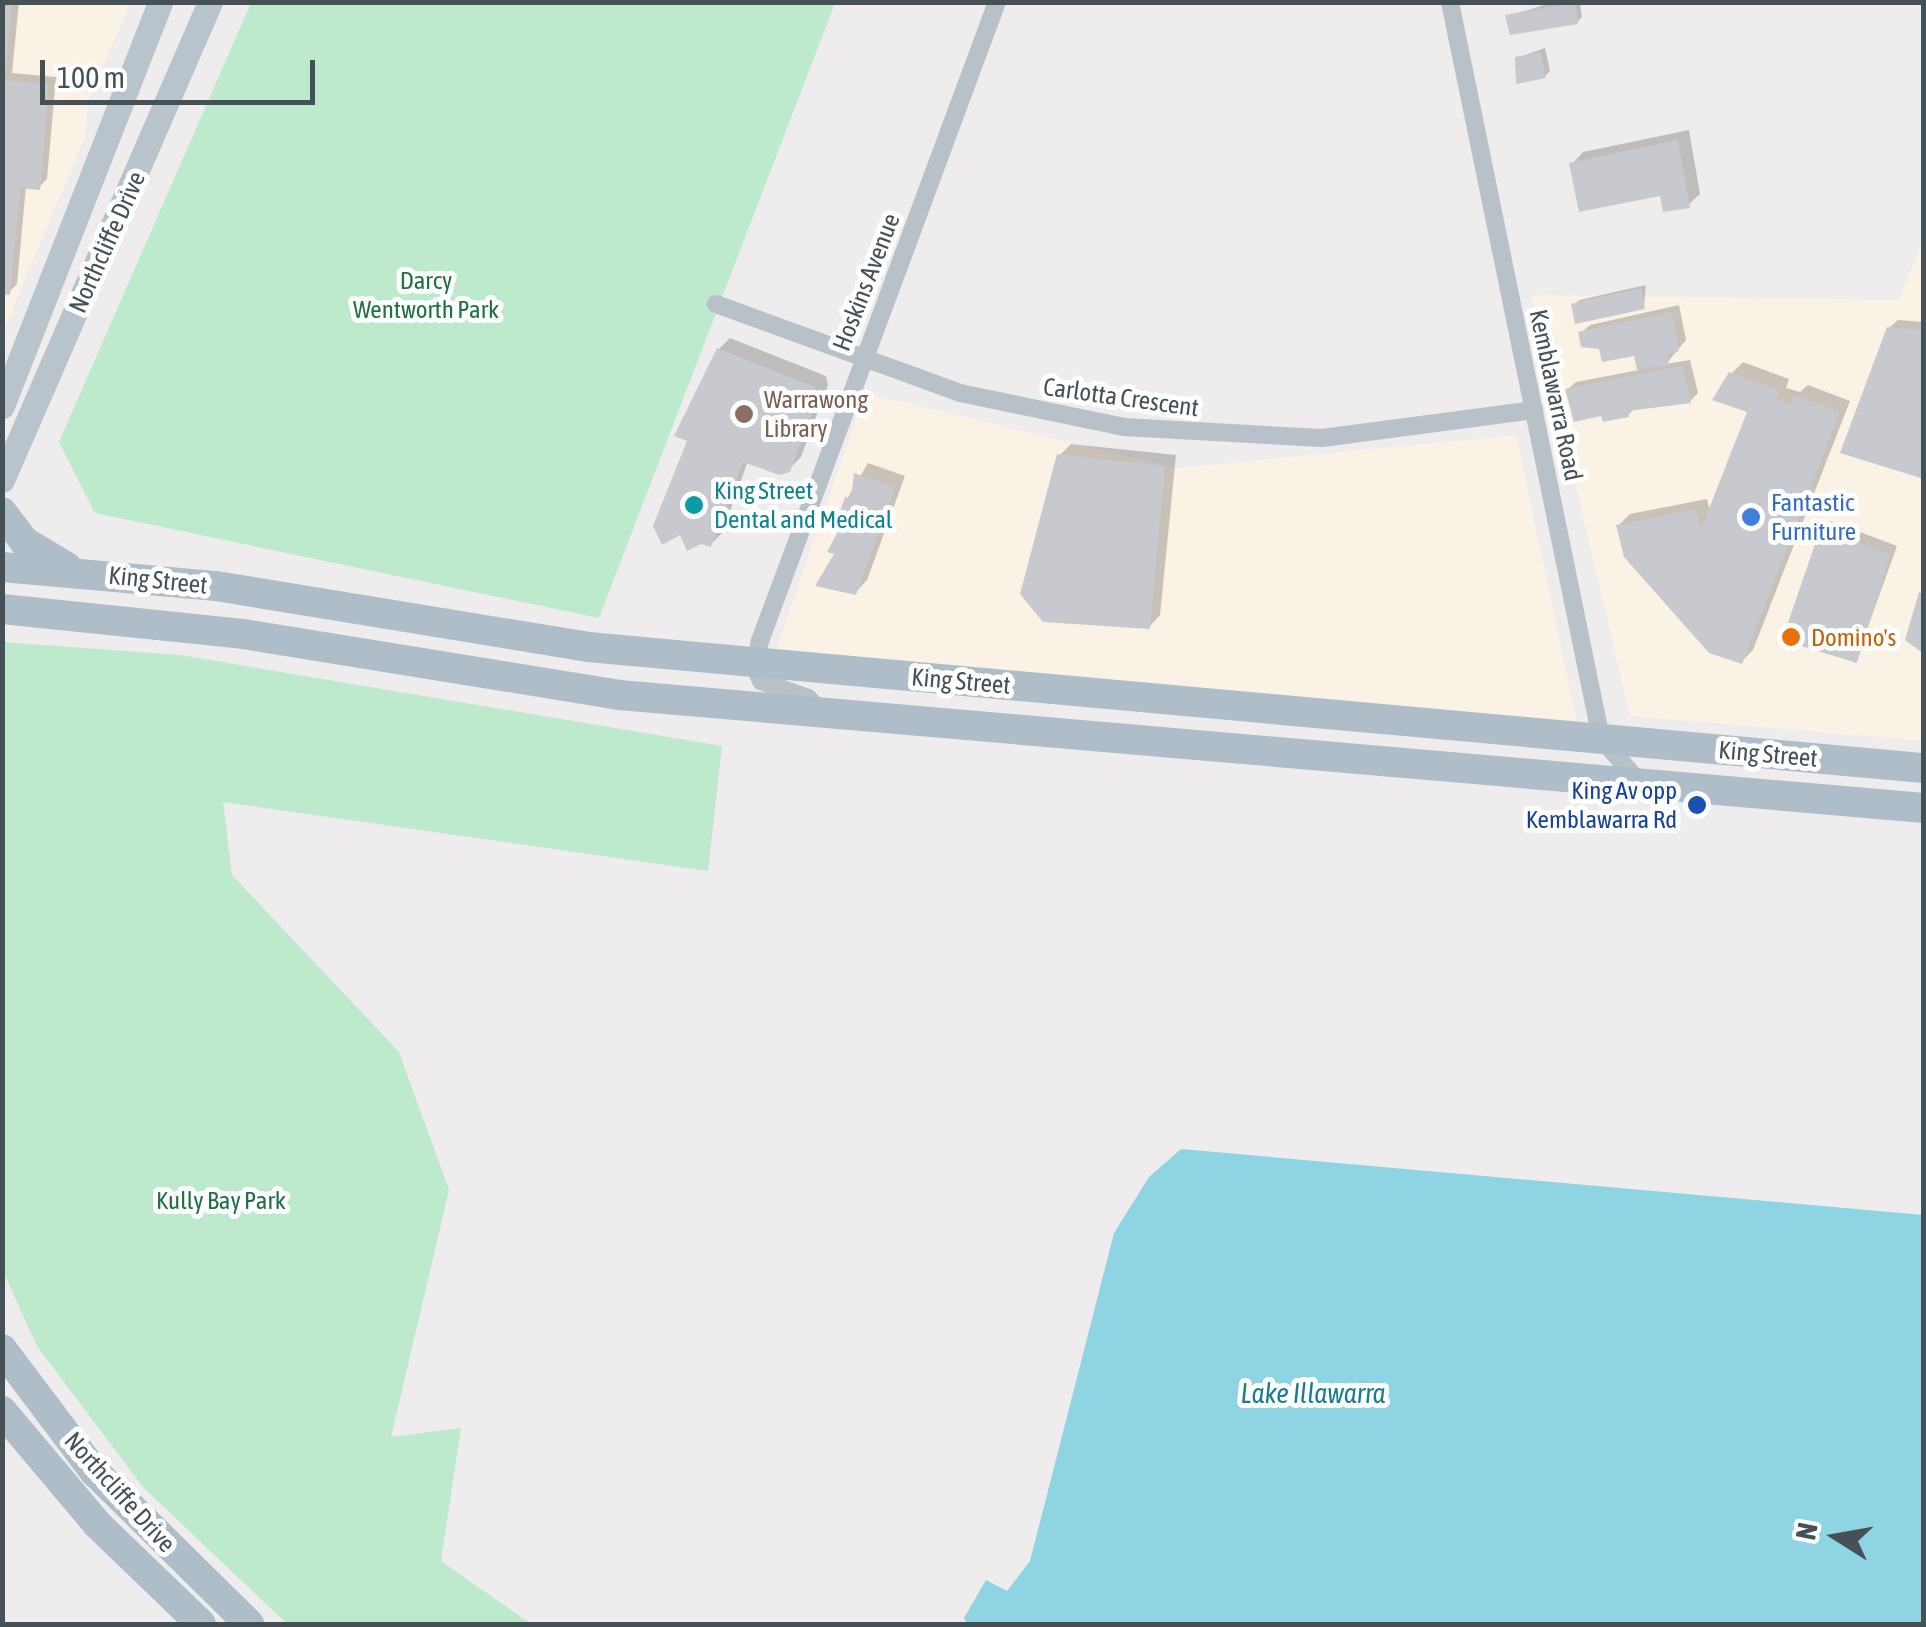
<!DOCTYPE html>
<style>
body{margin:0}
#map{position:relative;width:1926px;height:1627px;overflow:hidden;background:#eeecec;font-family:"Asap Condensed",sans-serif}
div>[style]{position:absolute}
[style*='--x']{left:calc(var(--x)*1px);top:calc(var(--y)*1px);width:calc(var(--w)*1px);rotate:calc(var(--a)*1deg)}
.commercial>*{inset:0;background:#f9f2e5}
.green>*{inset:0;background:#bde9cc}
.water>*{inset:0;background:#8ed4e2}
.shadow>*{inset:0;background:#0003}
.building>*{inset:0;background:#c7c9ce}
.minor>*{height:18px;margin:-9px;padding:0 9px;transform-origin:9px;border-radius:9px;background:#b8c1c7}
.secondary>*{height:25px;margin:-12.5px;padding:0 12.5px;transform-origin:12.5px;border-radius:12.5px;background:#b9c3cc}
.primary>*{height:30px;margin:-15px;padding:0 15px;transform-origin:15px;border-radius:15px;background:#aebdc8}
.dots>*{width:28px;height:28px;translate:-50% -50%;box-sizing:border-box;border:5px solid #fff;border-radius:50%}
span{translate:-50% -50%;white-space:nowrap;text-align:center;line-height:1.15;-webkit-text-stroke:10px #fff;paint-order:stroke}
.street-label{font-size:25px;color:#465057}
.park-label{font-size:25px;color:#1f7044}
.education-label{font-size:25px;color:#785e54}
.left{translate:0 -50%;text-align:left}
.culture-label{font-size:25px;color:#0d838f}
.shop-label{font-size:25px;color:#366cbe}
.food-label{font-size:25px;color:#c56008}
.transit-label{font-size:25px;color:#164399}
.right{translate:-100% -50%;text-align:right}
.water-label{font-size:28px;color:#1a7c8f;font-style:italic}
.frame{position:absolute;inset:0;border:5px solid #465057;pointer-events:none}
.north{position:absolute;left:1786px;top:1487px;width:100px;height:100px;-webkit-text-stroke:8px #fff;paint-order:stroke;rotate:281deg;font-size:28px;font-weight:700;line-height:40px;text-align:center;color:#465057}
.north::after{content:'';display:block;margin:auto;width:35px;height:45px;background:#465057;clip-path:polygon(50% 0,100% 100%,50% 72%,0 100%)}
.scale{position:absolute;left:40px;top:60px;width:275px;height:45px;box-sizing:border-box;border:5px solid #465057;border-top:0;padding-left:12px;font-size:30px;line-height:35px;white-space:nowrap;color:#465057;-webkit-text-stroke:8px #fff;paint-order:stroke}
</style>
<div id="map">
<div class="commercial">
<div style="clip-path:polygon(3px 3px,130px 3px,88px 102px,85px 137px,3px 331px)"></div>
<div style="clip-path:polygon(1923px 240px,1923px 741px,1630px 716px,1531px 295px,1899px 300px)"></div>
<div style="clip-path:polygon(865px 393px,1176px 468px,1516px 435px,1577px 723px,775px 653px)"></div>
</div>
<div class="green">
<div style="clip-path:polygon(251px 3px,835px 3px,599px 618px,95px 513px,59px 442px)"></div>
<div style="clip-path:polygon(2px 642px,180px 655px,722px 746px,708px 871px,223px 802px,232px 875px,399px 1052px,449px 1190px,391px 1437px,461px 1428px,441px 1561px,531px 1624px,287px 1624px,143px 1487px,37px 1346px,2px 1269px)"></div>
</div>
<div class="water">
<div style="clip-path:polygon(1181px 1149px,1923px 1215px,1923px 1624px,967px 1624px,964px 1618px,986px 1580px,1007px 1591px,1030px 1561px,1114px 1233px,1149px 1177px)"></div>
</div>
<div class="shadow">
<div style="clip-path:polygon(2px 2px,19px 2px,12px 73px,56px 77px,47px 179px,39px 187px,26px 186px,17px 284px,9px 292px,2px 292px)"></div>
<div style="clip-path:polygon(1554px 2px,1580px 2px,1582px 17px,1577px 22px,1508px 16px)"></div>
<div style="clip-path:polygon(1545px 48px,1550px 71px,1545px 76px,1517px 58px)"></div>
<div style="clip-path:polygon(1689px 130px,1700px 194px,1688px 205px,1572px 164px,1583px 152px)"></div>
<div style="clip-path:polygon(1646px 285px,1644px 306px,1574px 305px,1579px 300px)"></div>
<div style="clip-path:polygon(1679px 305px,1686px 340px,1666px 364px,1690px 360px,1698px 393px,1690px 401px,1635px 408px,1628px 415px,1603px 413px,1567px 390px,1576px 382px,1639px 370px,1636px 353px,1602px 346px,1581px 333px,1590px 325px)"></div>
<div style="clip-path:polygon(1898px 320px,1924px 322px,1924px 476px,1889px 328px)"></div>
<div style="clip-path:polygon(730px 338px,826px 376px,828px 385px,801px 457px,789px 469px,748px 461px,722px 533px,711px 544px,690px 439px,719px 349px)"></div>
<div style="clip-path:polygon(1743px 362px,1789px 379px,1786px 388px,1800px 392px,1808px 385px,1850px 401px,1753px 650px,1742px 661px,1619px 525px,1630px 514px,1707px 499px,1710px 512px,1750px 410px,1731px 374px)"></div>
<div style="clip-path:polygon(1071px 444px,1176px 455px,1160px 615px,1149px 627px,1060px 455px)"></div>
<div style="clip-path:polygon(868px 463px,905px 476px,867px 580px,856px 592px,838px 553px,850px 515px,847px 499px)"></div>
<div style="clip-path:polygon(1831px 521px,1897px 546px,1856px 660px,1823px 529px)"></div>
</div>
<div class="building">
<div style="clip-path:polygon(2px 2px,12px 2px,5px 77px,2px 77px)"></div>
<div style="clip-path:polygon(1575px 2px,1578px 24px,1510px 35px,1505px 15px)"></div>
<div style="clip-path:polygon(1541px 52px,1546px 78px,1516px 84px,1515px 57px)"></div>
<div style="clip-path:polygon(2px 80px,49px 84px,40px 190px,20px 188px,10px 295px,2px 294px)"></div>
<div style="clip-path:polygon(1678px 140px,1690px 208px,1663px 212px,1660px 196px,1579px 212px,1569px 163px)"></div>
<div style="clip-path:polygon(1641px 288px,1645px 309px,1575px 324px,1571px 304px)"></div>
<div style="clip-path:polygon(1672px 312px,1679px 351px,1667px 354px,1669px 365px,1637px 370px,1634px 356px,1602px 362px,1599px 349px,1581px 347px,1578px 332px)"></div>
<div style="clip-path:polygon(1887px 327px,1924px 330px,1924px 479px,1840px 453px)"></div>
<div style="clip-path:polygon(717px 348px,815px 387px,818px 398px,790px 472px,779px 475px,743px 462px,711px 547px,701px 544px,687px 551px,680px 535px,662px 545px,653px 526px,687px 441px,674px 436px)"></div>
<div style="clip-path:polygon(1682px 366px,1691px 403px,1628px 411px,1629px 417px,1603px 422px,1601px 416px,1574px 422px,1565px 389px)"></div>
<div style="clip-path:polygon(1729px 372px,1779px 390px,1776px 399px,1791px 404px,1794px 395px,1840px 412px,1742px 664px,1709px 653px,1624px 557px,1616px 525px,1695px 509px,1701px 529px,1747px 412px,1712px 400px)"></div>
<div style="clip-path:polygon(1057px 454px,1165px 466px,1150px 629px,1043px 622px,1020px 594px)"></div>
<div style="clip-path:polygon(854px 473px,895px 487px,856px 595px,815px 586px,834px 554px,827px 552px,846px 517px,839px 514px,845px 497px,851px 499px)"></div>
<div style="clip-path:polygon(1821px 527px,1890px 555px,1857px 663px,1782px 640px)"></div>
<div style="clip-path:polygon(1919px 592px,1924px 594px,1924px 654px,1905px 640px)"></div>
</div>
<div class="minor">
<div style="--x:1450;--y:2;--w:751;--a:78.41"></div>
<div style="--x:1601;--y:738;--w:58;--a:49.2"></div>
<div style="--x:716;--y:304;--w:260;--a:20"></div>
<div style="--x:960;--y:393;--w:167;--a:11.7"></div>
<div style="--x:1124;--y:427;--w:198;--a:3.2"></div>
<div style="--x:1322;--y:438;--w:214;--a:-7.5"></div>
<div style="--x:819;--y:709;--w:16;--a:-135"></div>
<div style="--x:808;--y:698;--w:50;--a:-160.1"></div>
<div style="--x:761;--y:681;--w:14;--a:-115"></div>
<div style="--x:755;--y:668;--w:27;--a:-80"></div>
<div style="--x:760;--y:641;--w:682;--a:-69.65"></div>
</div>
<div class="secondary">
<div style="--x:2;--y:406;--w:434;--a:-68.6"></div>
<div style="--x:2;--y:480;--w:521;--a:-66.48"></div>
</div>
<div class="primary">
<div style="--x:2;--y:512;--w:38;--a:53"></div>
<div style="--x:25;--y:542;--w:49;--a:30.8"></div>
<div style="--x:2;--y:567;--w:215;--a:5.1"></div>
<div style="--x:216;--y:586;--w:377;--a:9.3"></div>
<div style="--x:588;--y:647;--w:1341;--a:5.18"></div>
<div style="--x:2;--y:609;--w:242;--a:5.9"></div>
<div style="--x:243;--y:634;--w:381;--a:9.2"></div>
<div style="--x:619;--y:695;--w:1310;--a:4.95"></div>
<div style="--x:2;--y:1349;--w:153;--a:53"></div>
<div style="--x:94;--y:1471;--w:218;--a:44.6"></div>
<div style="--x:2;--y:1411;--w:148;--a:49.9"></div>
<div style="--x:97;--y:1524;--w:144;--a:43.9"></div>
</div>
<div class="dots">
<div style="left:744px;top:414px;background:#8d6e63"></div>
<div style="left:694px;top:505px;background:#0f9aa8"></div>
<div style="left:1751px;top:517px;background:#3f7fe0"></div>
<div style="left:1791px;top:637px;background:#e8710a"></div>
<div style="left:1697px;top:805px;background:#1a4fb4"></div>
</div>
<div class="street-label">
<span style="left:107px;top:242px;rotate:-66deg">Northcliffe Drive</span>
<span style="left:866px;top:282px;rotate:-69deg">Hoskins Avenue</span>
<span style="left:1556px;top:395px;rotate:78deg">Kemblawarra Road</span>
<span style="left:1121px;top:397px;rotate:8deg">Carlotta Crescent</span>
<span style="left:158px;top:580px;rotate:6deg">King Street</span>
<span style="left:961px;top:681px;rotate:5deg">King Street</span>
<span style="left:1768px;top:754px;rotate:5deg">King Street</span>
<span style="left:120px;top:1492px;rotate:48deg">Northcliffe Drive</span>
</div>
<div class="park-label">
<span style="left:426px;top:295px">Darcy<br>Wentworth Park</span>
<span style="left:221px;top:1200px">Kully Bay Park</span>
</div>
<div class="education-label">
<span class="left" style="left:764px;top:414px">Warrawong<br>Library</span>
</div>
<div class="culture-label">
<span class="left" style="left:714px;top:505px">King Street<br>Dental and Medical</span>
</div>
<div class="shop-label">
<span class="left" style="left:1771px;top:517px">Fantastic<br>Furniture</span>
</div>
<div class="food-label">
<span class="left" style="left:1811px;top:637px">Domino's</span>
</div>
<div class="transit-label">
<span class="right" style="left:1677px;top:805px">King Av opp<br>Kemblawarra Rd</span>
</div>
<div class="water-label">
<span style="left:1313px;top:1393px">Lake Illawarra</span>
</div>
<div class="frame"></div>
<div class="north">N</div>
<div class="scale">100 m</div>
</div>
